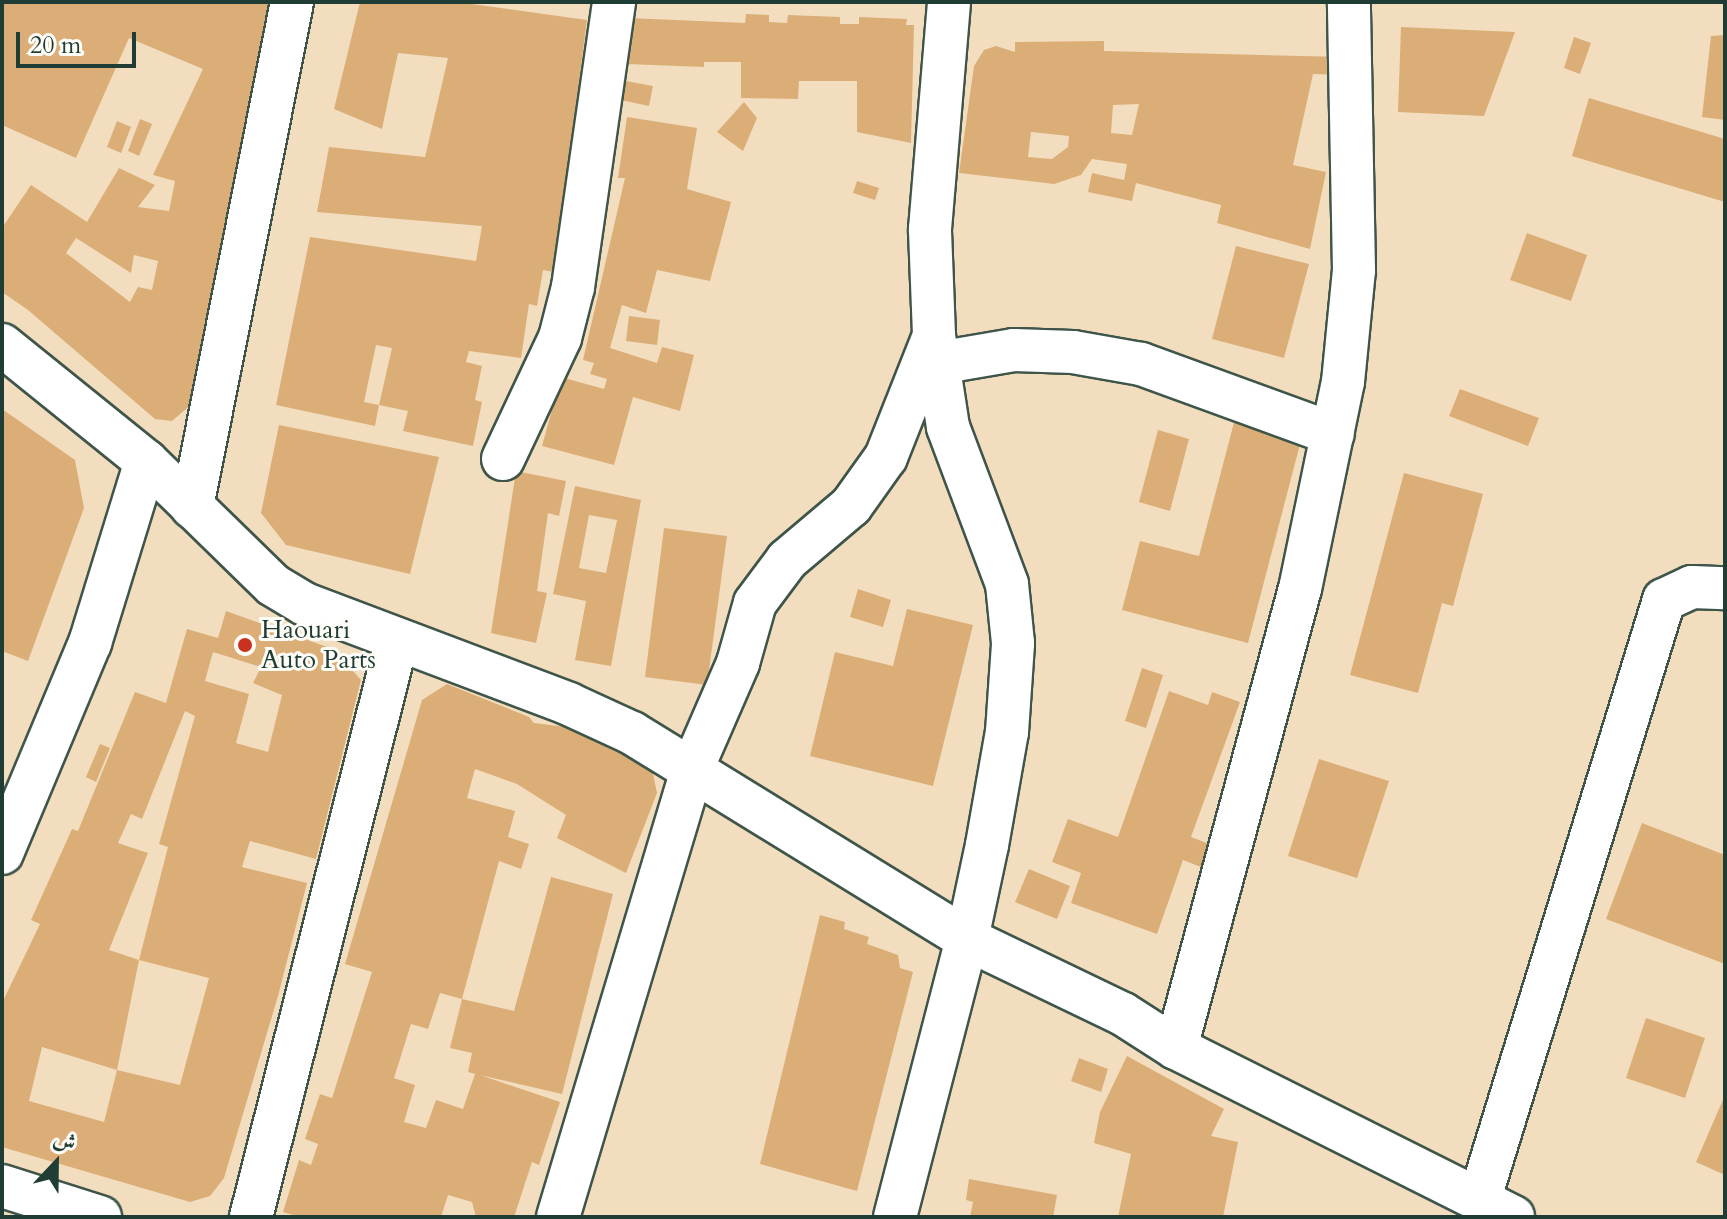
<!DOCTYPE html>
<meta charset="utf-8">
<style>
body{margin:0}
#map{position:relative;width:1727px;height:1219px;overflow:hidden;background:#f2debf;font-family:Cardo,Amiri,serif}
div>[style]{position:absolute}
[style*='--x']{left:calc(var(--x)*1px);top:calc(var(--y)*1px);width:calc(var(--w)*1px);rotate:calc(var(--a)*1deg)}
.building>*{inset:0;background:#dcae77}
.roads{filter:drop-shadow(2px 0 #3f5549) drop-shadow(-2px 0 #3f5549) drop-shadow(0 2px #3f5549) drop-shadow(0 -2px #3f5549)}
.street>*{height:42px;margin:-21px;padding:0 21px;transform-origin:21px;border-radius:21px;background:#fff}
.dots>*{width:22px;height:22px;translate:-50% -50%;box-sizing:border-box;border:4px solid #fdfcf7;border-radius:50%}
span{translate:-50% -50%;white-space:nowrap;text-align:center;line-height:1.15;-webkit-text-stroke:6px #fdfcf7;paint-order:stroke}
.poi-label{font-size:26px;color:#1f3d34}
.left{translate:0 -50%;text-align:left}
.frame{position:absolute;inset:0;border:4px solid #1f3d34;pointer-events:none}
.north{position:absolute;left:16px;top:1123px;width:80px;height:80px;-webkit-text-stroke:6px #fdfcf7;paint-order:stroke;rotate:22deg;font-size:22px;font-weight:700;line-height:32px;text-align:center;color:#1f3d34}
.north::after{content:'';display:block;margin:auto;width:28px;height:36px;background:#1f3d34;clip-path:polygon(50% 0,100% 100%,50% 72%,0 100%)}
.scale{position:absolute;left:16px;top:32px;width:120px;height:36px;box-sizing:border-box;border:4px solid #1f3d34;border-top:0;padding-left:10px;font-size:24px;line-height:28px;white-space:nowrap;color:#1f3d34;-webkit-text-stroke:6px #fdfcf7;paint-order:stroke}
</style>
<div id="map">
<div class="building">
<div style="clip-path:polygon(evenodd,2px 2px,275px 2px,194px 402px,172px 421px,155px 419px,28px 310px,2px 292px,2px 228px,31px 185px,87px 222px,119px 168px,155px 185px,138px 207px,169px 211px,175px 181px,153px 175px,203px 69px,129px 38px,76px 158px,2px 125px,2px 2px,76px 238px,131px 273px,134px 255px,158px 261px,152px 290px,138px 287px,130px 302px,66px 253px,76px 238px)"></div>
<div style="clip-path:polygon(evenodd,360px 2px,457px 2px,587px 20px,554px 272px,543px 270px,537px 306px,529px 304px,521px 358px,469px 351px,466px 362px,482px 366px,475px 400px,482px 402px,473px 446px,403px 431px,408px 411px,379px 405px,375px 426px,276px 405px,310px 237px,476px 261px,482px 226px,317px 212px,329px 147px,425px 157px,448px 58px,398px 53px,382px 129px,334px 109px,360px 2px,376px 345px,392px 348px,379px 405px,364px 402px,376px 345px)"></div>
<div style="clip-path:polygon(746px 14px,769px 15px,769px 22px,787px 23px,788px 15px,840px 17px,840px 24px,859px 24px,859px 17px,907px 19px,906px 25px,914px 25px,911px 143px,857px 132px,857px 81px,799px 81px,798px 99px,741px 98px,741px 62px,704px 62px,704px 67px,626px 64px,629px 18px,745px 23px)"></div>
<div style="clip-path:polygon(1401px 27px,1515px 32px,1484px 116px,1398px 112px)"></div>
<div style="clip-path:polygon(1725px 35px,1725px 120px,1702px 117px,1711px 36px)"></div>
<div style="clip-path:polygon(1574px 37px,1591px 43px,1580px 74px,1564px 68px)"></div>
<div style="clip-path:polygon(evenodd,1104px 41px,1104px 51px,1344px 57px,1342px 75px,1313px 74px,1293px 165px,1326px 172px,1310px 249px,1217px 223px,1221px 205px,1136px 183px,1132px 201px,1088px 192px,1092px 173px,1124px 180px,1127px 164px,1092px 159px,1081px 175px,1054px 184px,959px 173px,974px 66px,984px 50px,996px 46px,1015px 52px,1015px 42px,1104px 41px,1139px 104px,1132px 135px,1111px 133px,1113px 105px,1139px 104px,1104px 41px,1031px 132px,1069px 136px,1068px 147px,1052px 159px,1028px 157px,1031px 132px)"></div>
<div style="clip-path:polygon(620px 80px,653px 86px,649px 106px,616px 99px)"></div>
<div style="clip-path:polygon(1589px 98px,1725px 139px,1725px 202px,1572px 156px)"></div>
<div style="clip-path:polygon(744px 102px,757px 118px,743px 151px,717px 132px)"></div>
<div style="clip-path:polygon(627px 117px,697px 128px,687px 189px,731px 202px,710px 281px,657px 270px,646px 313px,622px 305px,610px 348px,657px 363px,662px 347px,694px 355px,680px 411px,633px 397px,614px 465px,542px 446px,561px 377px,604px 389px,607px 379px,590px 374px,594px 363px,583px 360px,625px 178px,618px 178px)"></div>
<div style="clip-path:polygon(140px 119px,152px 124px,139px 156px,128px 151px)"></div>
<div style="clip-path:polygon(117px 121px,131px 127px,121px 153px,107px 147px)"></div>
<div style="clip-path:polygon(857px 181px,879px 188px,875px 200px,853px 193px)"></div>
<div style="clip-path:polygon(1527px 233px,1587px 255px,1571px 301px,1510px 280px)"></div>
<div style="clip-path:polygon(1236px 246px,1309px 264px,1284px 358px,1212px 339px)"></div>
<div style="clip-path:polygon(629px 316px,660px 320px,657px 345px,626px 341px)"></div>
<div style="clip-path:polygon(1460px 389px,1539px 418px,1528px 446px,1449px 416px)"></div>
<div style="clip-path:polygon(2px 409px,75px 460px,84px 508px,28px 661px,2px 651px)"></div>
<div style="clip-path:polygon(1237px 411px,1304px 429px,1248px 643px,1122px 610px,1140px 541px,1199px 556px)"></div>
<div style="clip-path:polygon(279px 425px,439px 457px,410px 574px,286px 545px,261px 513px)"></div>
<div style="clip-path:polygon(1158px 430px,1189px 439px,1170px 511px,1139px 502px)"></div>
<div style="clip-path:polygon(516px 471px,566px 481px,559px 516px,548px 513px,537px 591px,547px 593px,536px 643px,491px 633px)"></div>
<div style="clip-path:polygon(1404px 473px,1483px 494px,1453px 606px,1442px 603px,1418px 693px,1350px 675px)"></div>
<div style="clip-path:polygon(evenodd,575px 486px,641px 500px,611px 666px,575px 660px,586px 601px,553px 594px,575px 486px,589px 515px,617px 520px,606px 573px,579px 568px,589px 515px)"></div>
<div style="clip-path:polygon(664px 528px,727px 536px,707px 685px,645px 677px)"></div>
<div style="clip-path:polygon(858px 589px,891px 600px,883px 627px,850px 617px)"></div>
<div style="clip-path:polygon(907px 609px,973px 625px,933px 786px,810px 756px,835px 652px,893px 666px)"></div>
<div style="clip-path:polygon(evenodd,226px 611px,333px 649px,361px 680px,316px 859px,250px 841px,242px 867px,307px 883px,278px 996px,224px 1178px,210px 1196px,190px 1202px,2px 1147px,2px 1003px,40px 924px,31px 920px,72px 829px,78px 831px,135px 692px,166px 703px,187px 629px,218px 638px,226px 611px,213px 652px,261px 667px,253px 683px,282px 695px,268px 752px,236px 743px,249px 694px,205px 681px,213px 652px,226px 611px,185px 711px,195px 716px,159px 844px,168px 847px,139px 960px,209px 978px,180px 1085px,117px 1070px,104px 1122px,29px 1101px,42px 1047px,117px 1070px,139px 960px,109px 950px,148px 853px,118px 843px,131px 814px,142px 819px,185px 711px)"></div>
<div style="clip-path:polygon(1142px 668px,1163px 675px,1146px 728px,1125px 721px)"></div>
<div style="clip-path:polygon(447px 684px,529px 717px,534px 723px,566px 727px,652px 769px,657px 793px,626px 873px,557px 838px,566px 815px,517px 784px,475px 769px,467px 798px,515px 811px,508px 837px,529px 844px,521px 869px,499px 861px,462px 999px,440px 993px,428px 1029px,411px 1024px,394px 1078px,415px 1085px,404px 1122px,426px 1128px,436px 1100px,463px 1109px,475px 1074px,468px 1072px,472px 1053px,450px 1048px,462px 999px,514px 1011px,551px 877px,613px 894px,562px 1094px,480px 1075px,560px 1102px,539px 1165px,532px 1162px,514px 1217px,476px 1217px,472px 1202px,448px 1195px,441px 1217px,300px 1217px,283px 1212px,299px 1160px,311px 1165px,318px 1144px,305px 1139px,320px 1094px,332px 1098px,372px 972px,345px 964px,422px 700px)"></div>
<div style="clip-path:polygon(1169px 691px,1208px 705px,1212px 692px,1240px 702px,1191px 837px,1209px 844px,1201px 867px,1183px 860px,1157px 934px,1071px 903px,1081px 873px,1052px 862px,1068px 819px,1118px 837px)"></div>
<div style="clip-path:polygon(100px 744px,110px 748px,96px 782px,86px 777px)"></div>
<div style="clip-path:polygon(1319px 759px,1389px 781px,1357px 878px,1288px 856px)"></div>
<div style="clip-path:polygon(1642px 823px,1725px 855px,1725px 964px,1606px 919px)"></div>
<div style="clip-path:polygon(1029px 869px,1070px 886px,1057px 919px,1015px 902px)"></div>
<div style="clip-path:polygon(820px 915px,845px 922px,844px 929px,869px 937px,867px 944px,898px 955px,900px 968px,913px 972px,857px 1191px,760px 1164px)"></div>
<div style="clip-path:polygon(1646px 1018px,1705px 1038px,1685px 1098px,1626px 1078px)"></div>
<div style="clip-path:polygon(1127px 1056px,1224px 1109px,1211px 1136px,1238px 1142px,1223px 1217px,1118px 1217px,1131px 1154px,1094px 1143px,1100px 1112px)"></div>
<div style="clip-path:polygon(1079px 1058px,1108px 1069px,1101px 1092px,1071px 1081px)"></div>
<div style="clip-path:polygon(1725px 1095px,1725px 1175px,1696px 1162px)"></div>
<div style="clip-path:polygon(969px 1179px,1057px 1195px,1053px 1217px,970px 1217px,973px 1202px,966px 1200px)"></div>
</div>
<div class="roads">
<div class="street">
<div style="--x:2;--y:345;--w:185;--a:38.9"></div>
<div style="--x:146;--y:461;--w:177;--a:44.3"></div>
<div style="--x:273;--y:585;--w:37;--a:31"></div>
<div style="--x:305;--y:604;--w:282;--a:20.7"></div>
<div style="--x:569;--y:704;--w:69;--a:24.7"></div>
<div style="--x:632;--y:733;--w:393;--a:31.6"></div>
<div style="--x:967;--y:939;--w:173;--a:25.7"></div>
<div style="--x:1123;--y:1014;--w:63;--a:32.7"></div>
<div style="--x:1176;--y:1048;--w:377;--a:26.6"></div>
<div style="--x:938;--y:363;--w:77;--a:-9.7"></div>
<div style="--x:1014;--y:350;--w:59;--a:1.9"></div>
<div style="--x:1073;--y:352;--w:69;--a:10"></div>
<div style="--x:1141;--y:364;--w:204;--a:20"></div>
<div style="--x:503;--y:459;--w:134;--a:-64.8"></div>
<div style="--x:560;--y:338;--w:53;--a:-75.7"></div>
<div style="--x:573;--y:287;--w:288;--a:-81.8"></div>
<div style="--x:192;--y:507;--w:515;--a:-78.8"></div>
<div style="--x:2;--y:853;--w:228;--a:-67.3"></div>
<div style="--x:90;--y:643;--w:190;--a:-72.9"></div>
<div style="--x:1176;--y:1048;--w:475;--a:-74.9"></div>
<div style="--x:1300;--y:589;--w:211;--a:-78.3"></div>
<div style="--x:1343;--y:382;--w:113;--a:-84.4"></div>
<div style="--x:1354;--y:270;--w:268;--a:-91.1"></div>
<div style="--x:2;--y:1186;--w:103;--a:17.6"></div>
<div style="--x:1479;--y:1201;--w:629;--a:-72.89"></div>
<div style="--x:1664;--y:600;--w:31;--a:-25"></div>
<div style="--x:1692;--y:587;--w:33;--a:2"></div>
<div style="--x:251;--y:1217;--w:595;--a:-75.8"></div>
<div style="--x:558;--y:1217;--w:468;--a:-73.3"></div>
<div style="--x:692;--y:769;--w:116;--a:-66.5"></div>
<div style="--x:738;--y:663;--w:62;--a:-74.2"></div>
<div style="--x:755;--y:603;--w:54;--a:-53.3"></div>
<div style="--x:787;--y:560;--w:84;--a:-40.2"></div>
<div style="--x:851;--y:506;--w:60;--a:-54.5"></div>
<div style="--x:886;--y:457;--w:128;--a:-68.4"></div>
<div style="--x:895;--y:1217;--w:287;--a:-75.5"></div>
<div style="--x:967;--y:939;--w:96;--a:-78"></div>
<div style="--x:987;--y:845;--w:115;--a:-80"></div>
<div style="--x:1007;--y:732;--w:89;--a:-86.1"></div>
<div style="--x:1013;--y:643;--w:59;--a:-95.8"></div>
<div style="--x:1007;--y:584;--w:168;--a:-110.6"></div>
<div style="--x:948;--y:427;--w:93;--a:-98.7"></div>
<div style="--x:934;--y:335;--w:106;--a:-92.2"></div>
<div style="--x:930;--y:229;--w:228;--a:-85.2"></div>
</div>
</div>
<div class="dots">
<div style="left:245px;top:645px;background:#c8321e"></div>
</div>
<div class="poi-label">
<span class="left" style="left:261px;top:645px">Haouari<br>Auto Parts</span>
</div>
<div class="frame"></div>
<div class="north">ش</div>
<div class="scale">20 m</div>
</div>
